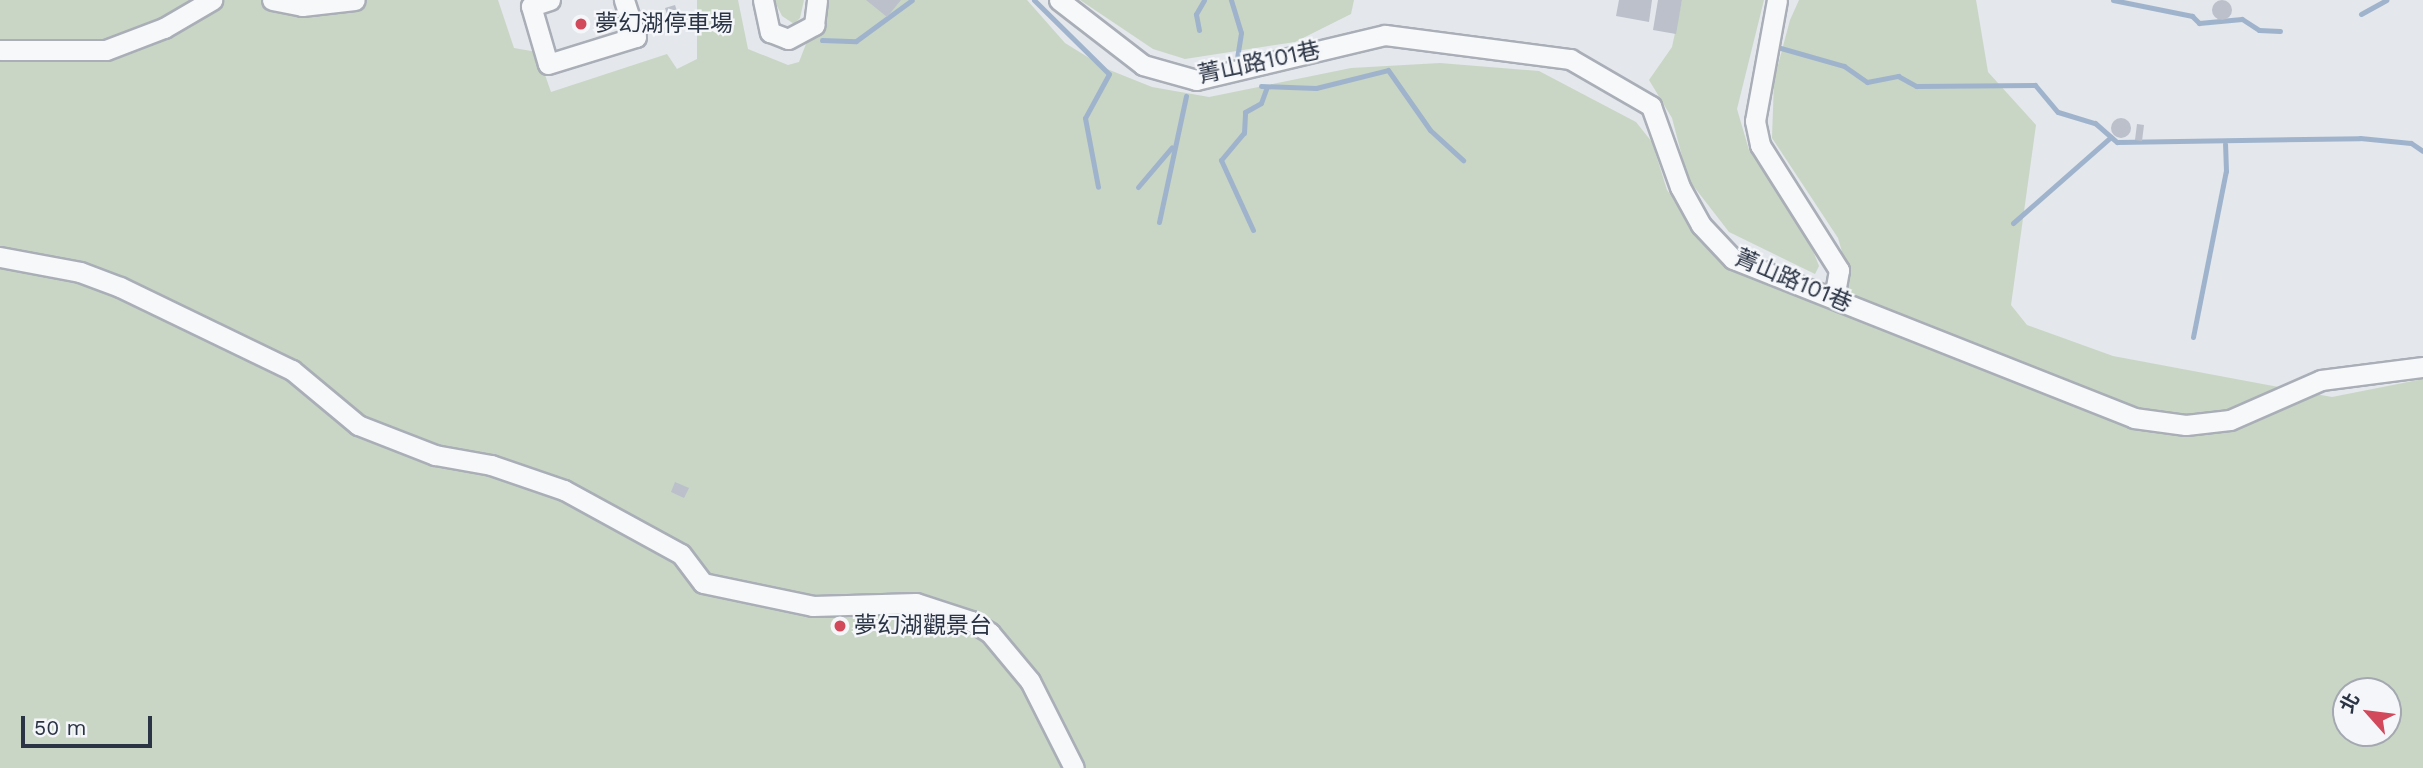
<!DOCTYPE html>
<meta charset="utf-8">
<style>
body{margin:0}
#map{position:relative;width:2423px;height:768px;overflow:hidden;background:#e4e7ec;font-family:"Work Sans","Noto Sans TC",sans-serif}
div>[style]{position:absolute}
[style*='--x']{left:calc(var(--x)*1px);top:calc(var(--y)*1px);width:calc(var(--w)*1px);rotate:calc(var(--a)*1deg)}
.green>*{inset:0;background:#c9d6c5}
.stream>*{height:5px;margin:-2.5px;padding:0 2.5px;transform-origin:2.5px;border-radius:2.5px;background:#9fb4cc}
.building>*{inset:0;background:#bbc0ca}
.round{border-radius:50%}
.roads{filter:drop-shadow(2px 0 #a9aeb7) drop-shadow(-2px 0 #a9aeb7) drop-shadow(0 2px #a9aeb7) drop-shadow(0 -2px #a9aeb7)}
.minor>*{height:19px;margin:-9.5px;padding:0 9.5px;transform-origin:9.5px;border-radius:9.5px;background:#f7f8fa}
.dots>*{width:19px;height:19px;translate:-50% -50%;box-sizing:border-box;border:4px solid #f4f6f9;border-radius:50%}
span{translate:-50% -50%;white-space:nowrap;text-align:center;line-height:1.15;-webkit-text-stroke:5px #f4f6f9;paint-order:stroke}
.poi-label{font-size:23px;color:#2b3445}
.left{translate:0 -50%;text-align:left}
.street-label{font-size:23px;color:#2b3445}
.north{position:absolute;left:2332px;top:677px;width:70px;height:70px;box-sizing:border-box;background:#f4f6f9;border:2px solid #a4a8b1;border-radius:50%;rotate:298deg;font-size:19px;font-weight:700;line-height:28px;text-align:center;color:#2b3445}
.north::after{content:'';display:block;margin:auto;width:24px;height:32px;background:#d1495b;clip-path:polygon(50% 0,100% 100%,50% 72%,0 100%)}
.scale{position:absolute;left:21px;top:716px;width:131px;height:32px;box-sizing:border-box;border:4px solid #2b3445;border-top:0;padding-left:9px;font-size:21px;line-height:24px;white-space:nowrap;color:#2b3445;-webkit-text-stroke:5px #f4f6f9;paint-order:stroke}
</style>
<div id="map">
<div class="green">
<div style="clip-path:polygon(evenodd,0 0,498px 0,514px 48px,537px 52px,551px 92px,667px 54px,677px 69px,697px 59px,697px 0,738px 0,748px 49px,788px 65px,799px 62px,823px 0,1027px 0,1065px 43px,1107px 69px,1152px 87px,1209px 97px,1351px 68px,1440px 63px,1539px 71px,1636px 122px,1652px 142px,1667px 190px,1729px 269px,1837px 313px,1849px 276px,1838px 238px,1772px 138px,1774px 80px,1790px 20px,1799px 0,1976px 0,1988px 72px,2036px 125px,2011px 305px,2027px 325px,2113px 356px,2332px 397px,2418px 380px,2423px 373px,2423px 768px,0 768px,0 0,2346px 691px,2388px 691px,2388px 733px,2346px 733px,2346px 691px)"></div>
<div style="clip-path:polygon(774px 0,804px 0,800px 18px,794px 24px,782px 16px)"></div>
<div style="clip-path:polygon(1080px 0,1354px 0,1351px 14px,1295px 42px,1185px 59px,1153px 49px)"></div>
<div style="clip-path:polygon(1682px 0,1764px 0,1737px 109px,1749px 150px,1807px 235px,1819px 266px,1815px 274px,1729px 232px,1688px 179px,1672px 118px,1649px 80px,1672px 47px)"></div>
</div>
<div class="stream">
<div style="--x:1034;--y:0;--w:105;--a:44.6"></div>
<div style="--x:1109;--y:74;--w:50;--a:118.6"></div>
<div style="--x:1085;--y:118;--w:70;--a:79.3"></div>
<div style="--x:1231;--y:0;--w:34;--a:73"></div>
<div style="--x:1241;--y:33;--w:24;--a:99"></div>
<div style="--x:2113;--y:0;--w:81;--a:11.4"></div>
<div style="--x:2192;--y:16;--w:10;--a:45"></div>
<div style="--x:2199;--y:23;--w:43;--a:-5.3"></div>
<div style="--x:2242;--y:19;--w:20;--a:33"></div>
<div style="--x:2259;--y:30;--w:21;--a:3"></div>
<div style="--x:2361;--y:14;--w:29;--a:-29"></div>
<div style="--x:1199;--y:30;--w:16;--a:-101"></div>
<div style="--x:1196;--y:14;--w:16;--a:-60"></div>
<div style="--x:822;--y:40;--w:34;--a:2"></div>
<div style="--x:856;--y:41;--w:69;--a:-36.2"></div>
<div style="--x:1777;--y:47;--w:70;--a:15.8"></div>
<div style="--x:1844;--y:66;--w:28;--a:35"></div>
<div style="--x:1867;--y:82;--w:32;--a:-11"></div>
<div style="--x:1898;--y:76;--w:21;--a:29"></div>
<div style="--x:1916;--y:86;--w:119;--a:-0.5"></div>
<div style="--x:2035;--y:85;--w:35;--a:50"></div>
<div style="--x:2058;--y:112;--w:39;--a:17"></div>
<div style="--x:2095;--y:123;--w:29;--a:41"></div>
<div style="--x:2117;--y:142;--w:243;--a:-0.9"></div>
<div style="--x:2360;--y:138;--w:51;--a:5.6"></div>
<div style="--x:2411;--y:143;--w:14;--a:34"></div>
<div style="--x:1261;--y:86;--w:55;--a:2.1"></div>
<div style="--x:1316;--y:88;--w:74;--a:-14"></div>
<div style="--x:1388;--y:70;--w:73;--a:55"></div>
<div style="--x:1430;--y:130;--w:45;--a:42.3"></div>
<div style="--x:1138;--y:187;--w:52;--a:-49.6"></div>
<div style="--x:1159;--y:222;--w:129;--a:-77.9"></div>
<div style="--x:2013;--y:223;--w:130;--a:-41.3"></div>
<div style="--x:1253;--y:230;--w:77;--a:-114.6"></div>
<div style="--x:1221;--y:160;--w:35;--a:-50"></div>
<div style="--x:1244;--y:133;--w:21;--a:-87"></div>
<div style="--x:1245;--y:112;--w:18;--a:-29"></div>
<div style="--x:1261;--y:103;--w:15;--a:-70"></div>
<div style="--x:2193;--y:337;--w:169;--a:-78.8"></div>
<div style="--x:2226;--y:171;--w:27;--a:-92"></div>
</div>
<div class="building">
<div style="clip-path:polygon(866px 0,901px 0,887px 17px)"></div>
<div style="clip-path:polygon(1619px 0,1652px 0,1649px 22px,1616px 16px)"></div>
<div style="clip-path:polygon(1658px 0,1682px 0,1676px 34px,1653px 30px)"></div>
<div class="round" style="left:2212px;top:0;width:20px;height:20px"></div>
<div style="clip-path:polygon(675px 5px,678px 14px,668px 17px,665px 8px)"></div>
<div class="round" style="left:2111px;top:118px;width:20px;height:20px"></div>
<div style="clip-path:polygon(2137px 124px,2144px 125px,2142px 141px,2135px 140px)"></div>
<div style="clip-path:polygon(675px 482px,689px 488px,684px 498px,671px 492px)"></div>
</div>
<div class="roads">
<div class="minor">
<div style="--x:272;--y:0;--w:31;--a:11"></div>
<div style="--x:302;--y:6;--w:53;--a:-6.5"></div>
<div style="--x:550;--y:0;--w:20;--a:162"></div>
<div style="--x:531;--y:6;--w:60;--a:73.7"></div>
<div style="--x:548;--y:64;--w:92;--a:-17.1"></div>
<div style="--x:636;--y:37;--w:39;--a:-108"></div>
<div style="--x:763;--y:0;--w:33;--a:78"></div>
<div style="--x:770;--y:32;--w:19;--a:21"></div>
<div style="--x:788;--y:39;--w:30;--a:-28"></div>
<div style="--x:814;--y:25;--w:25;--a:-83"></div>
<div style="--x:1059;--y:0;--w:106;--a:37.7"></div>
<div style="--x:1143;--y:65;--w:55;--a:15.8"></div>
<div style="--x:1196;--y:80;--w:194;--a:-13.4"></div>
<div style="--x:1385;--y:35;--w:187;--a:7.4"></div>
<div style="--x:1570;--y:59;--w:94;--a:30.1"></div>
<div style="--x:1651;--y:106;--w:86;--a:70.3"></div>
<div style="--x:1680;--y:187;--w:43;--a:61.1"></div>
<div style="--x:1701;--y:225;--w:47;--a:46.7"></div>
<div style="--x:1733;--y:259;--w:431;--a:21.6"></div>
<div style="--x:2134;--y:418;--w:52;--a:7.7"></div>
<div style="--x:2186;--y:425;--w:44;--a:-6.5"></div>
<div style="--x:2230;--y:420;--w:99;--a:-23.7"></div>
<div style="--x:2321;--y:380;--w:103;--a:-7.3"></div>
<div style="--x:1777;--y:0;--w:123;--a:100.3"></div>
<div style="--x:1755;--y:121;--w:25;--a:78"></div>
<div style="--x:1760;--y:145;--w:148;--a:57.7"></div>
<div style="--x:1839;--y:270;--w:27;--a:100"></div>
<div style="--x:0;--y:50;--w:106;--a:0"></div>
<div style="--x:106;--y:50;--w:62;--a:-20.8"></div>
<div style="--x:164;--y:28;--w:56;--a:-30.3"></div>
<div style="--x:0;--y:257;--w:81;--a:10.6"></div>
<div style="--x:80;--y:272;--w:43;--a:20.6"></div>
<div style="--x:120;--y:287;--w:191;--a:25.8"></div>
<div style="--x:292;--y:370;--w:86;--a:39.8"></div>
<div style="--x:358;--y:425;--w:83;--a:21.3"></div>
<div style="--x:435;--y:455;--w:57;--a:10.1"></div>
<div style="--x:491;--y:465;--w:77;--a:18.9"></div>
<div style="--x:564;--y:490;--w:133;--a:28.7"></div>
<div style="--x:681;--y:554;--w:36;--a:53"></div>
<div style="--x:703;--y:583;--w:112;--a:11.8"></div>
<div style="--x:813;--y:606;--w:103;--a:-1.7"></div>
<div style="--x:916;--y:603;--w:58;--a:18.1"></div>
<div style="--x:971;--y:621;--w:22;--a:32"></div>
<div style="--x:990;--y:633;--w:62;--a:50.2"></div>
<div style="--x:1030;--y:681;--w:97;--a:63.2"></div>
</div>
</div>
<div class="dots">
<div style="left:581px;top:24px;background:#d1495b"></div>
<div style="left:840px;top:626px;background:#d1495b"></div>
</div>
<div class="poi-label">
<span class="left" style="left:595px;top:24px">夢幻湖停車場</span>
<span class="left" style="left:854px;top:626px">夢幻湖觀景台</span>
</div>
<div class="street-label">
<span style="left:1259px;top:63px;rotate:-12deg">菁山路101巷</span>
<span style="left:1793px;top:281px;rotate:23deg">菁山路101巷</span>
</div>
<div class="north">北</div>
<div class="scale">50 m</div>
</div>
